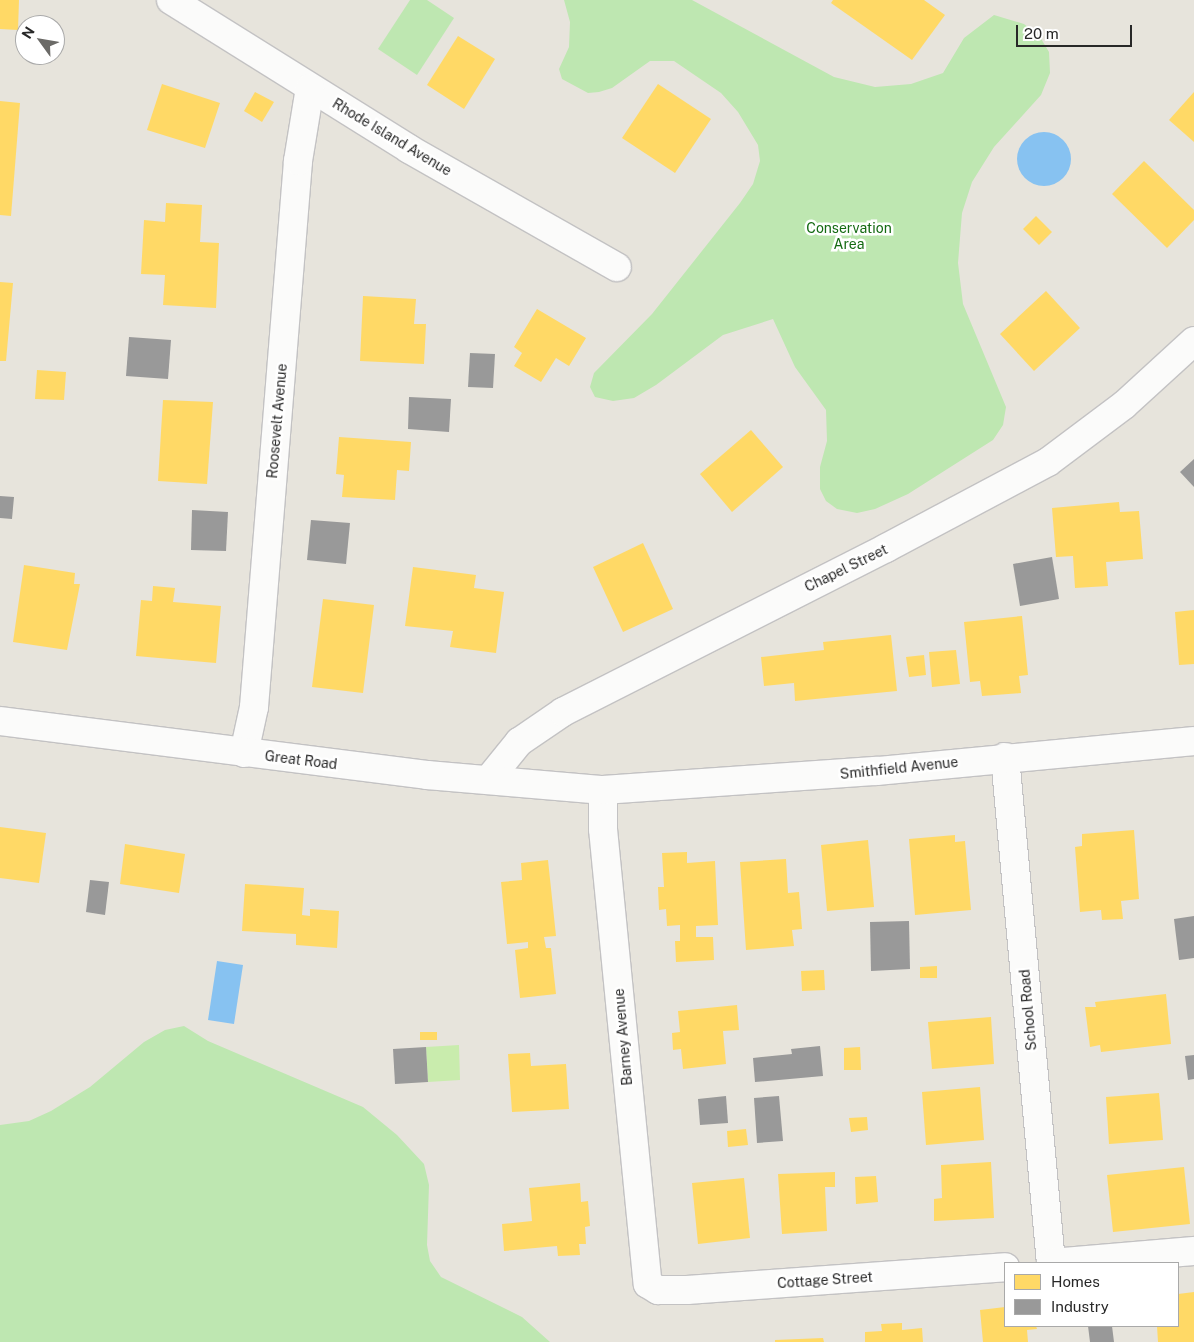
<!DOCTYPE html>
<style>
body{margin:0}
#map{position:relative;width:1194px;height:1342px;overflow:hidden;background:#e7e4dc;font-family:"Public Sans",sans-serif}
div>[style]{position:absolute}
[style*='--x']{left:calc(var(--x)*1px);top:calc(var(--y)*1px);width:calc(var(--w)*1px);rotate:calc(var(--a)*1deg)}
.green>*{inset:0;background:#bee7b1}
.pitch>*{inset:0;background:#c9ecad}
.water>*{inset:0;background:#87c2f1}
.round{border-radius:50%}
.homes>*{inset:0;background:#ffd966}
.industry>*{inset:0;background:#999}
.roads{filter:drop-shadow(1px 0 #c3c2c3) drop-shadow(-1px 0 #c3c2c3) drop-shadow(0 1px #c3c2c3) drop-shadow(0 -1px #c3c2c3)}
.minor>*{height:28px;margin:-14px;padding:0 14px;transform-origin:14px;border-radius:14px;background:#fbfbfa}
.secondary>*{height:28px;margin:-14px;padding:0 14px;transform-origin:14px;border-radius:14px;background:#fbfbfa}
span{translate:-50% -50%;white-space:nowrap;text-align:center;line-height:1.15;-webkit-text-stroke:5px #fff;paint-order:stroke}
.street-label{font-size:14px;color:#282828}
.park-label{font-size:14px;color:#146a12}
.legend{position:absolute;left:1004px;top:1262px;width:175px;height:65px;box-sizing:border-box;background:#fff;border:1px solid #a9a9a9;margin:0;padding:6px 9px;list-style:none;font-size:15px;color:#282828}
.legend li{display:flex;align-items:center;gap:10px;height:25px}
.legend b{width:25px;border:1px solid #a9a9a9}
.north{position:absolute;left:15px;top:15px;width:50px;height:50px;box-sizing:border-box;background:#fff;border:1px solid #a9a9a9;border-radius:50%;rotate:302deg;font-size:14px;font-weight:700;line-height:20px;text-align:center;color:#282828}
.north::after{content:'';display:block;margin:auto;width:18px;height:22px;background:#6b6a67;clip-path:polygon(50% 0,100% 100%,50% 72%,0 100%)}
.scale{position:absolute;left:1016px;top:25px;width:116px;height:22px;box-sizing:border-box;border:2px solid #282828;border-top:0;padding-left:6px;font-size:15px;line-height:18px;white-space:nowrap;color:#282828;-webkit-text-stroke:4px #fff;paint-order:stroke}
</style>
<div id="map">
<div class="green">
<div style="clip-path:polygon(410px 0,427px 0,454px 18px,417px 75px,378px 49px)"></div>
<div style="clip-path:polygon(564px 0,692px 0,834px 77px,875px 87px,911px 84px,943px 73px,964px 38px,994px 15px,1024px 24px,1040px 37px,1049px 52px,1050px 73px,1041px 95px,994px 147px,972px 182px,962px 213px,958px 263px,963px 304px,1006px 407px,1003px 425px,993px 440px,908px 494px,875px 509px,857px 513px,837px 509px,826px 501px,820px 489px,820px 467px,827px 441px,826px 410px,795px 367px,773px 319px,723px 335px,656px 385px,634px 398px,613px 401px,595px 397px,590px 387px,594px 373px,652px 314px,740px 203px,753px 184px,760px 161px,758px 145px,738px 112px,721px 93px,674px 61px,650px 61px,612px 88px,599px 92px,588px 93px,562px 79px,559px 69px,569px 47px,570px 22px)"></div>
<div style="clip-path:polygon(184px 1026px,208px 1041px,363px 1107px,397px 1135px,424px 1164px,429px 1185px,427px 1245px,430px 1261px,441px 1277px,522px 1317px,550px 1342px,0 1342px,0 1125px,29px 1121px,51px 1111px,90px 1087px,144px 1042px,165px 1030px)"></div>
</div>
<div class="pitch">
<div style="clip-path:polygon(459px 1045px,460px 1080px,428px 1082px,426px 1047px)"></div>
</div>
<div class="water">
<div class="round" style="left:1017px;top:132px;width:54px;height:54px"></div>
<div style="clip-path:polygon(217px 961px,243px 965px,234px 1024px,208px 1020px)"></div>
</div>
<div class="homes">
<div style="clip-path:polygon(0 0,19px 0,18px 30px,0 29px)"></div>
<div style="clip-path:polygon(833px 0,924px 0,945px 15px,912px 60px,831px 3px)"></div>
<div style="clip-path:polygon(458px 36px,495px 59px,464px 109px,427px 85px)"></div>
<div style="clip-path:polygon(162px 84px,220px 103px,205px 148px,147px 130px)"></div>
<div style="clip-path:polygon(658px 84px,711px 119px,675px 173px,622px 138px)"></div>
<div style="clip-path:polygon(255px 92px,274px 102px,262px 122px,244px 111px)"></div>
<div style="clip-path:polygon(1194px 92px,1194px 142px,1169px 120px)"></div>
<div style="clip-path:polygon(0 101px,20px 103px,11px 216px,0 215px)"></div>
<div style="clip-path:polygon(1144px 161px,1194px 210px,1194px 220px,1167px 248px,1112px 194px)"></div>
<div style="clip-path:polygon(166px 203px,202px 205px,200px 242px,219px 243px,216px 308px,163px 305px,165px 275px,141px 274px,144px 220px,165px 222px)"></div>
<div style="clip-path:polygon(1036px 216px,1052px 232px,1039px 245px,1023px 229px)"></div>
<div style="clip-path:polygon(0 282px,13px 283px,6px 361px,0 361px)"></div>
<div style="clip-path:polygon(1046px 291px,1080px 328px,1034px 371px,1000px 334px)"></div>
<div style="clip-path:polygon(363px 296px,416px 299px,414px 324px,426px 324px,424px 364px,360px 361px)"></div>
<div style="clip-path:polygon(537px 309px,586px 338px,569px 366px,556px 358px,541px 382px,514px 366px,522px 353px,514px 347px)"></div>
<div style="clip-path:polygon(37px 370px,66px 372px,64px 400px,35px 399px)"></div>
<div style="clip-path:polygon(163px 400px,213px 402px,207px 484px,158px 481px)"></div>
<div style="clip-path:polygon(751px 430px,783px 467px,732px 512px,700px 474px)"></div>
<div style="clip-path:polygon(339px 437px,411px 442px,409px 471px,397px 470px,395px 500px,342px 497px,344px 475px,336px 474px)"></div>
<div style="clip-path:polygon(1119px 502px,1120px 512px,1139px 511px,1143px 559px,1106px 562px,1108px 586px,1075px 588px,1073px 556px,1056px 557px,1052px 508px)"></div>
<div style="clip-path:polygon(643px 543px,673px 609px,623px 632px,593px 567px)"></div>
<div style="clip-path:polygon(24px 565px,75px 573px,74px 584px,80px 584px,67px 650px,13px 642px)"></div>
<div style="clip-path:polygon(413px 567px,476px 575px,474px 588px,504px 592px,496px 653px,450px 647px,453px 631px,405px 626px)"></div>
<div style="clip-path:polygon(153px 586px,175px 588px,173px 602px,221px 606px,216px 663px,136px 656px,141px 600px,152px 601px)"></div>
<div style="clip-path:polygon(323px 599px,374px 605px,363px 693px,312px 687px)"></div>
<div style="clip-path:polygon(1194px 610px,1194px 664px,1179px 665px,1175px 612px)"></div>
<div style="clip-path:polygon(1022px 616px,1028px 675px,1019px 676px,1021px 693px,982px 696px,980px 681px,970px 682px,964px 622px)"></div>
<div style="clip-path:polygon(891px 635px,897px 691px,795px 701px,794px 683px,764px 686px,761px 657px,824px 650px,823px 642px)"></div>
<div style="clip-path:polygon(956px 650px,960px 684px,932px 687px,929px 652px)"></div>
<div style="clip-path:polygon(924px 655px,926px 675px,909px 677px,906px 657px)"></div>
<div style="clip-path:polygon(0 827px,46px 833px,39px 883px,0 878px)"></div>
<div style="clip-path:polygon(1134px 830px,1139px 899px,1121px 901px,1123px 919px,1102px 920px,1101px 910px,1080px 912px,1075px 847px,1082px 846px,1082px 834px)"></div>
<div style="clip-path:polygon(955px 835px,955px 842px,965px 841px,971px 910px,915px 915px,909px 839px)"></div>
<div style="clip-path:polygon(868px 840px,874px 907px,827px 911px,821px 845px)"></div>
<div style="clip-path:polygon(125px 844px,185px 854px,179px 893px,120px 884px)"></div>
<div style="clip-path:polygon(687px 852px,687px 863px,715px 861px,718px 925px,696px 926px,696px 937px,713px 937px,714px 960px,676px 962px,675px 941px,680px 941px,680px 925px,667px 926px,666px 909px,659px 910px,658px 887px,664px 887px,662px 853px)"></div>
<div style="clip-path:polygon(786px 859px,788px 893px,799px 892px,802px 929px,792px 930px,794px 946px,746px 950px,740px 862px)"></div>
<div style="clip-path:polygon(548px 860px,556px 936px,544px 937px,546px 948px,551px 948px,556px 994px,520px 998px,515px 950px,528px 948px,528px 942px,507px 944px,501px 882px,522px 880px,521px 863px)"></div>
<div style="clip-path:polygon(245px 884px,304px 888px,302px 915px,310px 916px,310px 909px,339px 911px,337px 948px,296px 945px,296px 934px,242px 931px)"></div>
<div style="clip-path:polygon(937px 966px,937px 978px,920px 978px,920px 967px)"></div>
<div style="clip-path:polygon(824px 970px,825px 990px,802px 991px,801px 971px)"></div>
<div style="clip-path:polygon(1166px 994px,1171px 1044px,1101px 1052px,1100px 1045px,1090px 1047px,1085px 1007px,1096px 1007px,1095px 1002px)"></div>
<div style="clip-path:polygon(737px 1005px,739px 1030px,723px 1031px,726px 1064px,683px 1069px,681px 1049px,673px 1050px,672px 1033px,680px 1032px,678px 1011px)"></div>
<div style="clip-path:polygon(991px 1017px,994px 1064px,932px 1069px,928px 1022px)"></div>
<div style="clip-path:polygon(420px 1032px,437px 1032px,437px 1040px,420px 1040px)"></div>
<div style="clip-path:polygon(860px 1047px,861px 1070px,844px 1070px,844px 1048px)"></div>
<div style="clip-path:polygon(530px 1053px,531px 1066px,566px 1064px,569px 1109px,512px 1112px,508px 1054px)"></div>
<div style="clip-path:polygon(980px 1087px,984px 1140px,926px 1145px,922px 1092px)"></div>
<div style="clip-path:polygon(1159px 1093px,1163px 1140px,1109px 1144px,1106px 1097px)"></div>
<div style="clip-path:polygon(867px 1117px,868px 1130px,851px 1132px,849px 1118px)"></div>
<div style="clip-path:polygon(746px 1129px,748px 1145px,728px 1147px,727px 1131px)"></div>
<div style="clip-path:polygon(991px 1162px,994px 1218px,934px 1221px,934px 1199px,942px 1198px,941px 1165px)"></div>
<div style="clip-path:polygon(1184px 1167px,1190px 1224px,1113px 1232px,1107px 1175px)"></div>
<div style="clip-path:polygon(835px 1172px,835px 1187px,825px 1187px,827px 1231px,782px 1234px,778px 1174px)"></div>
<div style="clip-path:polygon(876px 1176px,878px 1202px,856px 1204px,855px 1177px)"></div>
<div style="clip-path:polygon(744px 1178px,750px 1238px,698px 1244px,692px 1183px)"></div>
<div style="clip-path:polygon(580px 1183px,581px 1202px,588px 1201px,590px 1226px,585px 1227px,586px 1244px,579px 1244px,580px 1255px,558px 1256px,557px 1246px,504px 1251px,502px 1224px,532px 1221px,529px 1188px)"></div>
<div style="clip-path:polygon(1194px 1292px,1194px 1342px,1158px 1342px,1157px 1326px,1178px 1326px,1178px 1294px)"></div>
<div style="clip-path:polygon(1005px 1307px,1005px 1326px,1036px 1326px,1037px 1329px,1027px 1330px,1028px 1342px,983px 1342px,980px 1310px)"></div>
<div style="clip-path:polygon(902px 1323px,902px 1330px,922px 1328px,923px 1342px,865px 1342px,865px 1332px,882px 1331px,881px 1324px)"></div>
<div style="clip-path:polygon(823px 1338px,824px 1342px,775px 1342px,775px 1340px)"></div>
</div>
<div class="industry">
<div style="clip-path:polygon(129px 337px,171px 340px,168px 379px,126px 376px)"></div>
<div style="clip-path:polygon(470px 353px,495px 354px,493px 388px,468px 387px)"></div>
<div style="clip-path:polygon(409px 397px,451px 399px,449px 432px,408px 429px)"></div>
<div style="clip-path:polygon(1194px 459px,1194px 487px,1180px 472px)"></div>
<div style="clip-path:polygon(0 496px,14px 497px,12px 519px,0 518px)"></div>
<div style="clip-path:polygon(192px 510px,228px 512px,226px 551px,191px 550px)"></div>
<div style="clip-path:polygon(311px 520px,350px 523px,346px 564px,307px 560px)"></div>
<div style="clip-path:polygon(1052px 557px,1059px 599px,1020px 606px,1013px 564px)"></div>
<div style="clip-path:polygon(90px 880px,109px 882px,105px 915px,86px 912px)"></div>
<div style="clip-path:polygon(1194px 916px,1194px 958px,1179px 960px,1174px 919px)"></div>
<div style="clip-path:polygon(909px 921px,910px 969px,871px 971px,870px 922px)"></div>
<div style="clip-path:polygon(820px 1046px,823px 1076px,755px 1082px,753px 1058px,792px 1054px,791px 1049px)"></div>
<div style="clip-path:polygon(426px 1047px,428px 1082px,395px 1084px,393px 1049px)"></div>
<div style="clip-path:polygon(1194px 1055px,1194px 1079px,1188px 1080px,1185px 1056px)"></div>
<div style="clip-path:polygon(726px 1096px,728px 1123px,700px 1125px,698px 1099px)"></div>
<div style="clip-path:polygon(779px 1096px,783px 1141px,757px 1143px,754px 1098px)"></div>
<div style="clip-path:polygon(1088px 1326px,1112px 1326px,1114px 1342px,1090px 1342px)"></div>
</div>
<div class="roads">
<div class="minor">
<div style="--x:171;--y:0;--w:281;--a:32"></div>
<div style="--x:409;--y:149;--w:239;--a:29.6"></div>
<div style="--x:244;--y:753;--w:47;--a:-77.7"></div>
<div style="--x:254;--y:707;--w:548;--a:-85.39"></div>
<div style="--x:298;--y:161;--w:74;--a:-80.7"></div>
<div style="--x:1005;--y:757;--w:508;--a:84.81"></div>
<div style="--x:489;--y:779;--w:48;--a:-51"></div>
<div style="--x:519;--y:742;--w:53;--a:-34.3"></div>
<div style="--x:563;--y:712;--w:362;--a:-26.9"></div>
<div style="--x:886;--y:548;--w:183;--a:-28"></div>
<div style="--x:1048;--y:462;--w:95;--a:-36.9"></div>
<div style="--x:1124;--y:405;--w:95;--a:-42.4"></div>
<div style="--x:603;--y:790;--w:39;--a:90"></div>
<div style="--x:603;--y:829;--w:457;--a:84.4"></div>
<div style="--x:648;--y:1284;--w:12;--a:31"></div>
<div style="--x:658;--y:1290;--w:29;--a:0"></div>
<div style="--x:687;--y:1290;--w:319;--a:-4.1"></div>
<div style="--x:1051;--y:1263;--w:144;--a:-4.8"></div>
</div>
<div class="secondary">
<div style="--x:0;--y:721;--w:430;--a:7.2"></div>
<div style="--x:427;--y:775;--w:177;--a:4.9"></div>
<div style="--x:603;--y:790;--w:275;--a:-4"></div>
<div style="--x:877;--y:771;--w:318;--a:-5.4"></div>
</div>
</div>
<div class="street-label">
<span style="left:392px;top:137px;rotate:31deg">Rhode Island Avenue</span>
<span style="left:277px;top:421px;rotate:-85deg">Roosevelt Avenue</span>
<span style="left:846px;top:568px;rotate:-26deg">Chapel Street</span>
<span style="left:301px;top:760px;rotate:7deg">Great Road</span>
<span style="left:899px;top:768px;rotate:-6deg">Smithfield Avenue</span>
<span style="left:1028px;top:1010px;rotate:-95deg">School Road</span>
<span style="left:623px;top:1037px;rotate:-95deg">Barney Avenue</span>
<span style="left:825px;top:1280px;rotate:-4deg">Cottage Street</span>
</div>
<div class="park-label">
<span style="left:849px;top:236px">Conservation<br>Area</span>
</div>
<ul class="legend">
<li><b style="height:14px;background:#ffd966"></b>Homes</li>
<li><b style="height:14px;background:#999"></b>Industry</li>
</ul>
<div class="north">N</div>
<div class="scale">20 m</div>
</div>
